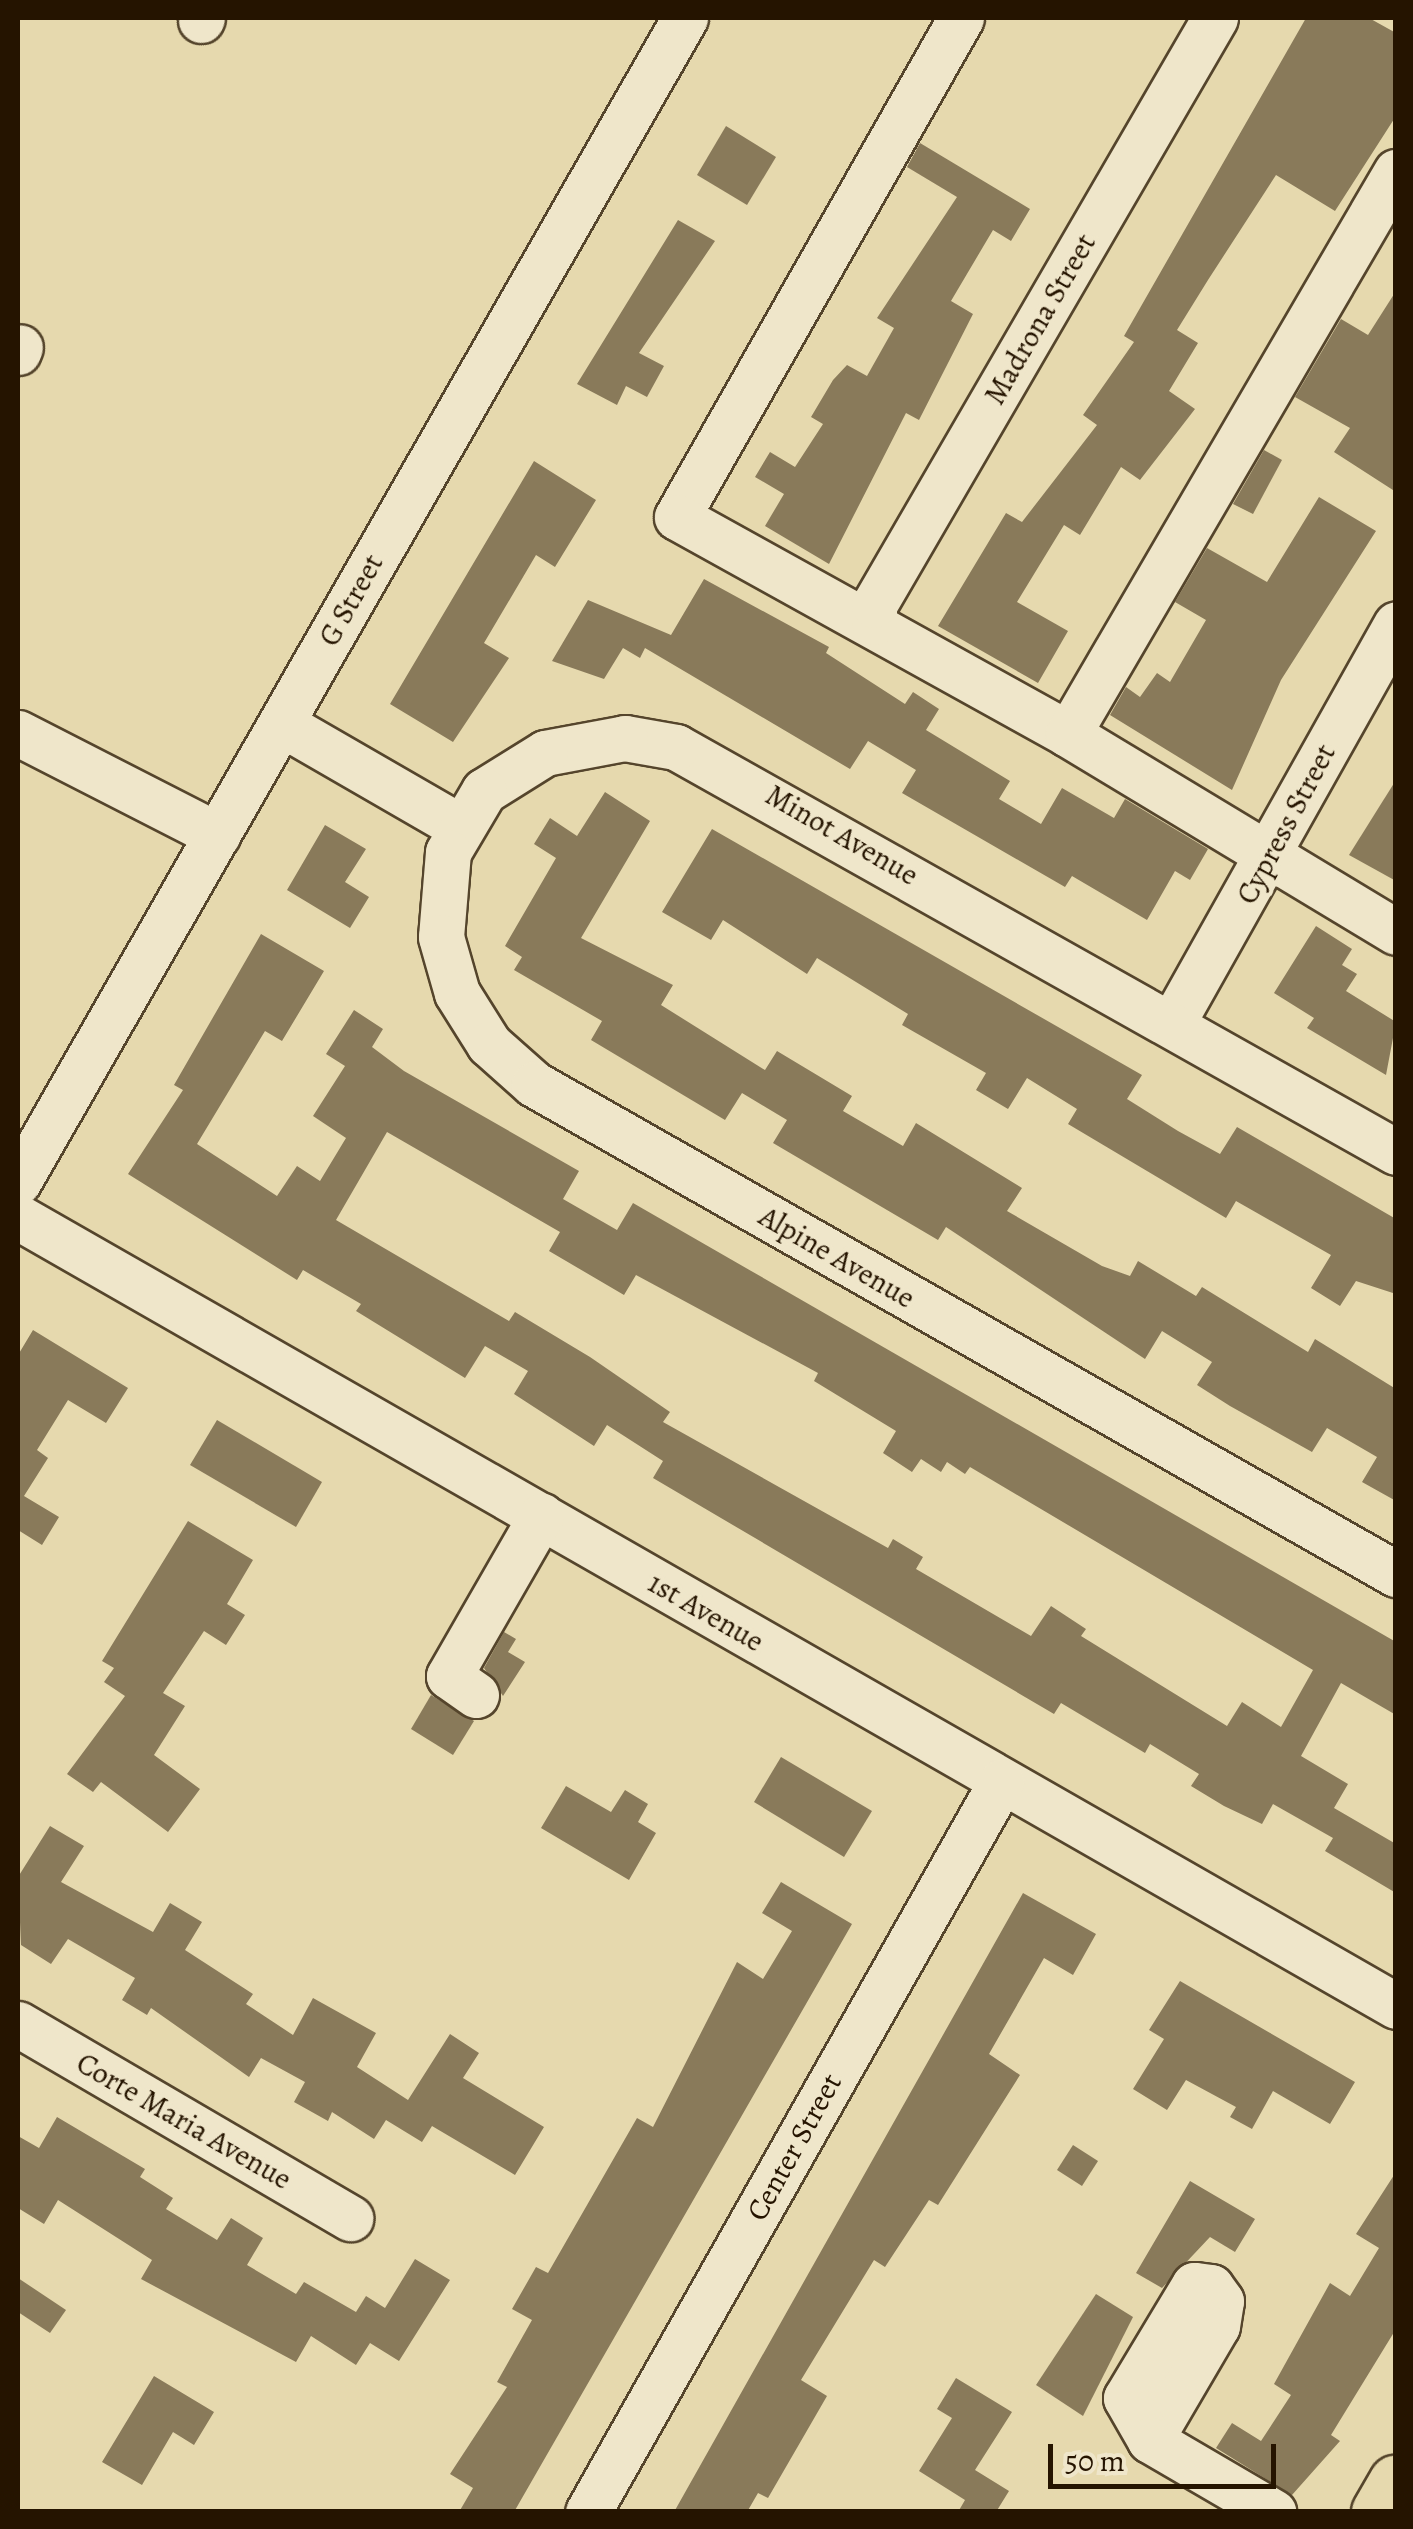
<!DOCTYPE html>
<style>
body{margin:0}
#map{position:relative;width:1413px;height:2529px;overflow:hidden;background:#e6d9ae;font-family:Alegreya,serif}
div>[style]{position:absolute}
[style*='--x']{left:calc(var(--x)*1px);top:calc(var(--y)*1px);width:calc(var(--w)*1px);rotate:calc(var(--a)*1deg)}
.building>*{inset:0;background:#897a5a}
.roads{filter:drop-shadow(2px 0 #55452c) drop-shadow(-2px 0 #55452c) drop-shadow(0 2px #55452c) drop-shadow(0 -2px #55452c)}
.minor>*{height:45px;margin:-22.5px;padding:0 22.5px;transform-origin:22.5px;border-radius:22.5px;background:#efe6ca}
.major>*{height:55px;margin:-27.5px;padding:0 27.5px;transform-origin:27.5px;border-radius:27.5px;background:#e6d9ae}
span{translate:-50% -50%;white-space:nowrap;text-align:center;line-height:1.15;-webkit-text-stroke:8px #efe6ca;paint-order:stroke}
.street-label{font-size:30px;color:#251400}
.frame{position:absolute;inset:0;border:20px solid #251400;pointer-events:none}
.scale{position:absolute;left:1048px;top:2444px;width:228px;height:45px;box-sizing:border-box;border:5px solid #251400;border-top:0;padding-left:12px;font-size:30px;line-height:35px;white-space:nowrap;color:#251400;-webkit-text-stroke:8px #efe6ca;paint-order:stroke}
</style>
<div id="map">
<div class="building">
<div style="clip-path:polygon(1306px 18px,1369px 18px,1396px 33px,1396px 116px,1335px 211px,1276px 175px,1208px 280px,1177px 330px,1198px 343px,1169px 391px,1195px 409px,1140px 480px,1121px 467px,1080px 535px,1064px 525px,1017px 602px,1068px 631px,1038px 683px,938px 626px,1006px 513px,1022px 522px,1097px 425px,1083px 415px,1134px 342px,1124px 336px)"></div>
<div style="clip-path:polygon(726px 126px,776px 157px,747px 205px,697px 175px)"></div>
<div style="clip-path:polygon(920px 143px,1030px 209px,1011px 241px,993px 230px,951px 301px,973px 314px,919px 420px,906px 413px,829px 564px,765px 526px,784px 494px,755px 477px,770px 452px,795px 467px,823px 424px,811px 417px,833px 380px,847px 365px,867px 376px,894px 328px,877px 318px,957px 197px,907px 167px)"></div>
<div style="clip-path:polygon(678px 220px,715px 241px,639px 353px,664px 366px,647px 397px,626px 386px,617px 405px,577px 384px)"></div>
<div style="clip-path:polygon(1396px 291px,1396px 492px,1334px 452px,1350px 428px,1295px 397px,1341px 319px,1368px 335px)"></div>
<div style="clip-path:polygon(1264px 450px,1282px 460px,1253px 514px,1233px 504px)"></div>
<div style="clip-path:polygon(534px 461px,596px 500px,555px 567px,536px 555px,484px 643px,509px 658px,453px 742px,390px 704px)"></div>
<div style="clip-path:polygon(1319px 497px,1376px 531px,1281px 680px,1232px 790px,1110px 715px,1126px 687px,1140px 697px,1157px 673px,1170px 682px,1206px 620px,1175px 602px,1207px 548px,1267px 582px)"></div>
<div style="clip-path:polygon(704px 579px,829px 647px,826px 653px,905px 704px,913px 692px,939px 709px,926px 730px,1010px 781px,999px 799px,1041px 824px,1062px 788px,1114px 818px,1125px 799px,1208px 849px,1190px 880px,1175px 871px,1147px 920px,1072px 876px,1065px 887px,902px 793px,916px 770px,868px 741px,850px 769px,645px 648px,640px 658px,623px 648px,604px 679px,552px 661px,588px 600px,671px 635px)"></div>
<div style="clip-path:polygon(1396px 780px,1396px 881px,1349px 855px)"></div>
<div style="clip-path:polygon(605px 792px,650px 821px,581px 938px,673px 985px,661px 1005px,765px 1070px,777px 1051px,852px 1096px,843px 1111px,903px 1146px,916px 1123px,1022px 1188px,1007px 1211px,1102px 1266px,1130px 1276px,1138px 1261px,1196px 1296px,1202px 1287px,1308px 1352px,1315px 1339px,1396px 1389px,1396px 1501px,1362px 1482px,1377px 1457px,1327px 1428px,1312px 1452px,1230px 1406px,1197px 1385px,1212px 1362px,1162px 1331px,1145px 1359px,946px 1227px,938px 1240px,773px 1143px,787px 1120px,742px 1093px,725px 1120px,591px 1040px,602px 1021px,514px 970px,522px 957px,505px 946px,556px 858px,534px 844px,550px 818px,577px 836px)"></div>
<div style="clip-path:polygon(325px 825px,366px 849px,345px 882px,369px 897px,350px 928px,287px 890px)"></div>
<div style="clip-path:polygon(712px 829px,1142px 1075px,1127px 1099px,1178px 1131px,1220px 1154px,1237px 1127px,1396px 1219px,1396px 1294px,1356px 1281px,1340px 1306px,1311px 1288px,1331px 1255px,1236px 1201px,1226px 1218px,1068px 1124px,1077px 1109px,1027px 1078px,1008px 1109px,976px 1090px,986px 1073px,902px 1025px,908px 1014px,817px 958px,807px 974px,723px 920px,711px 940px,662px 912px)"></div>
<div style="clip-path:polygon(1316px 926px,1352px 949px,1342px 965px,1357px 974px,1346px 991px,1396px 1022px,1386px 1075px,1307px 1028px,1314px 1018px,1274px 993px)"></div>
<div style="clip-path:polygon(evenodd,261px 934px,324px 971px,282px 1041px,265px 1031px,197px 1144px,277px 1196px,297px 1166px,320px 1181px,346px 1138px,313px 1116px,345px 1066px,326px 1054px,354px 1010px,383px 1029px,372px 1047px,404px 1071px,579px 1171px,563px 1199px,617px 1230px,633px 1203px,1396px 1642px,1396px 1715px,1341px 1683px,1301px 1756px,1348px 1784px,1334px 1808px,1396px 1844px,1396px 1893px,1325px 1851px,1333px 1838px,1273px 1804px,1262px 1824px,1224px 1806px,1191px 1786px,1199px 1774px,1150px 1744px,1145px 1753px,1061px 1703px,1054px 1714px,653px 1478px,663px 1461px,607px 1425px,594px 1446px,514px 1394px,528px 1371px,485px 1346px,465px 1378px,356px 1311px,361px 1304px,303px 1270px,297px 1280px,128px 1174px,183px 1090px,174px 1085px,261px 934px,387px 1132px,560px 1232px,549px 1251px,624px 1295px,636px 1275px,818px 1373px,814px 1381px,896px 1431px,883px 1453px,912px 1472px,921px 1459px,941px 1472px,947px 1462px,965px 1474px,970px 1467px,1313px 1670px,1281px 1727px,1242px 1702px,1227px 1726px,1081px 1636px,1086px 1629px,1051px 1606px,1031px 1636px,916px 1569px,923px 1557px,893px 1539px,888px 1548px,663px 1422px,670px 1412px,590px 1357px,515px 1312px,509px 1321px,336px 1220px,387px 1132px)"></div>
<div style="clip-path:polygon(33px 1330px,128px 1388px,106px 1423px,68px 1400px,37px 1450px,48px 1458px,24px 1496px,59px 1517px,42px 1545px,18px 1530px,18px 1355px)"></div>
<div style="clip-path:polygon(217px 1420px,322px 1482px,296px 1527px,190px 1465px)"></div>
<div style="clip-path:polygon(188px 1521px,253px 1560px,227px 1604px,245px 1615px,226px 1645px,204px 1631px,163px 1693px,185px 1706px,154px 1755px,200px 1789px,168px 1832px,101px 1782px,93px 1792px,67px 1774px,125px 1696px,104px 1682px,114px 1668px,102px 1661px)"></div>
<div style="clip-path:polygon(504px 1632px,516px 1639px,508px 1652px,525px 1662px,503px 1696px,484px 1668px)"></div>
<div style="clip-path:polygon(431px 1695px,474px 1721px,453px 1755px,411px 1729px)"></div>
<div style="clip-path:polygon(781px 1757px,872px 1811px,844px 1857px,754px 1802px)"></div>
<div style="clip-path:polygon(566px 1786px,611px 1812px,625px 1790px,648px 1804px,638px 1822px,656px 1833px,629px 1880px,541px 1828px)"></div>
<div style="clip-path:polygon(50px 1826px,84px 1846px,61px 1882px,153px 1932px,170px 1903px,202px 1922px,185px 1950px,253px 1994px,246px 2004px,293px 2035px,313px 1998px,376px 2033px,357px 2067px,408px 2100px,450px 2034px,479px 2053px,463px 2078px,544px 2127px,515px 2175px,432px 2126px,422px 2142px,386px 2120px,374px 2139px,332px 2112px,328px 2121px,294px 2102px,305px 2082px,261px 2058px,249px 2077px,151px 2008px,147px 2015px,122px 2000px,135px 1978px,68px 1939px,51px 1964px,21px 1945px,18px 1877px)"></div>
<div style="clip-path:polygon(781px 1882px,852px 1924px,514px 2512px,459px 2512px,473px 2488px,450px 2474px,507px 2387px,497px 2382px,532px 2320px,512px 2309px,536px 2267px,548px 2273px,637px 2118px,653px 2127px,737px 1962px,763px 1979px,792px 1931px,762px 1913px)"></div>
<div style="clip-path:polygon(1023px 1893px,1096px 1934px,1073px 1975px,1044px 1958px,989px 2054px,1020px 2075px,938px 2205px,929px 2200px,885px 2267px,874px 2260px,801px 2380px,827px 2396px,768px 2498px,758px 2493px,747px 2512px,674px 2512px)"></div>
<div style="clip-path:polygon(1180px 1981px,1355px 2082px,1330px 2124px,1273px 2091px,1252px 2129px,1230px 2117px,1236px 2107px,1186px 2080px,1167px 2110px,1133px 2089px,1164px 2039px,1149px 2030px)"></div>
<div style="clip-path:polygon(57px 2117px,145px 2169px,140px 2177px,173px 2198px,166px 2209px,217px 2240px,231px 2218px,263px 2238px,247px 2265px,296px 2294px,304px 2282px,356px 2312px,366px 2296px,385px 2308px,415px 2259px,450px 2280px,399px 2361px,370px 2343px,356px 2365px,311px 2336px,296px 2362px,141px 2279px,152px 2260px,58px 2200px,44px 2224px,18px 2208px,18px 2136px,39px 2148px)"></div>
<div style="clip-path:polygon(1073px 2145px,1098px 2161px,1082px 2186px,1057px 2170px)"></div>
<div style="clip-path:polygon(1396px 2172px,1396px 2329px,1331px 2435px,1340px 2441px,1292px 2495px,1216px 2448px,1232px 2423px,1261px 2441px,1291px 2395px,1274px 2384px,1330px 2283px,1350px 2296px,1379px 2248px,1356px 2234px)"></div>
<div style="clip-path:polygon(1190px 2181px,1255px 2219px,1235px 2252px,1210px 2237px,1162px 2288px,1136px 2273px)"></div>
<div style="clip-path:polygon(18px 2278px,66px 2310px,50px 2333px,18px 2312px)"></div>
<div style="clip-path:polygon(1096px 2294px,1133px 2317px,1083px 2416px,1036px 2385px)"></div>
<div style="clip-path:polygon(154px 2376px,214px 2412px,194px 2445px,173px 2432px,142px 2485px,102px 2462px)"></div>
<div style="clip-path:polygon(956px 2378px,1012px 2412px,975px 2470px,1009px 2491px,996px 2512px,958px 2512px,965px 2500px,919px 2471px,952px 2418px,937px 2409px)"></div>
</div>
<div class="roads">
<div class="minor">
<div style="--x:961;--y:18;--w:574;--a:119.65"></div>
<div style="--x:677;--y:517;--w:447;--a:29"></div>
<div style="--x:1068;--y:734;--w:383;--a:31.1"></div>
<div style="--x:201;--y:20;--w:2;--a:-63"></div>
<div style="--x:18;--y:352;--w:5;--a:-68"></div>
<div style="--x:874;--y:622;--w:17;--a:-90"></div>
<div style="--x:874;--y:605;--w:679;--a:-59.85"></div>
<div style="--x:282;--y:724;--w:202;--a:30"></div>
<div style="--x:18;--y:733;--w:224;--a:27.1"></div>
<div style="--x:1068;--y:734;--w:651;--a:-59.73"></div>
<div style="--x:1173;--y:1022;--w:456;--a:-60.7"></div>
<div style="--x:1396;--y:1152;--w:826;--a:-150.64"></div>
<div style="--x:676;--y:747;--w:52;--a:-170"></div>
<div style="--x:625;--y:738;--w:81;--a:169.4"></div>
<div style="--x:545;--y:753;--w:72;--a:148.1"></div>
<div style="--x:484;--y:791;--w:71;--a:120.5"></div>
<div style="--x:448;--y:852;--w:85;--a:94.7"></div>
<div style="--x:441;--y:937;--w:58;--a:74.1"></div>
<div style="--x:457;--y:993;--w:60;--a:57.9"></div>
<div style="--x:489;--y:1044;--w:60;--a:41.6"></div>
<div style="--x:534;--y:1084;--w:992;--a:29.62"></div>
<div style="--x:18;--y:1182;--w:1342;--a:-60.19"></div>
<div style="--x:18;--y:1217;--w:1588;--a:29.79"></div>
<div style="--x:476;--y:1695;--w:33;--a:-145"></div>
<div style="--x:449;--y:1676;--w:185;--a:-60.1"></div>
<div style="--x:18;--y:2024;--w:385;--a:30.3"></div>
<div style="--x:1150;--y:2440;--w:132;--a:-59.6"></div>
<div style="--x:1217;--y:2326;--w:25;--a:-81"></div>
<div style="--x:1221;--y:2301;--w:17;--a:-126"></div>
<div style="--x:1211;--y:2287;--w:17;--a:-173"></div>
<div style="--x:1194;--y:2285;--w:132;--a:121"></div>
<div style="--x:1126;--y:2398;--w:48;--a:60.3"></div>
<div style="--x:1150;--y:2440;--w:143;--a:30.3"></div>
<div style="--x:588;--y:2512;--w:839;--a:-60.5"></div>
</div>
<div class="major">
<div style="--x:1379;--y:2512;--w:34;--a:-60"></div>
</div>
</div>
<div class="street-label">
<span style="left:1040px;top:319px;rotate:-60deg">Madrona Street</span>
<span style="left:351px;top:600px;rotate:-61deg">G Street</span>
<span style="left:1286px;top:824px;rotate:-62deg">Cypress Street</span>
<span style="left:842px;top:835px;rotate:30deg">Minot Avenue</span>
<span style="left:837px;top:1257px;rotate:30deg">Alpine Avenue</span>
<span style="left:706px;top:1612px;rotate:30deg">1st Avenue</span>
<span style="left:184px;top:2121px;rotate:30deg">Corte Maria Avenue</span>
<span style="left:794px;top:2147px;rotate:-61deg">Center Street</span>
</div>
<div class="frame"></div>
<div class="scale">50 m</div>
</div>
